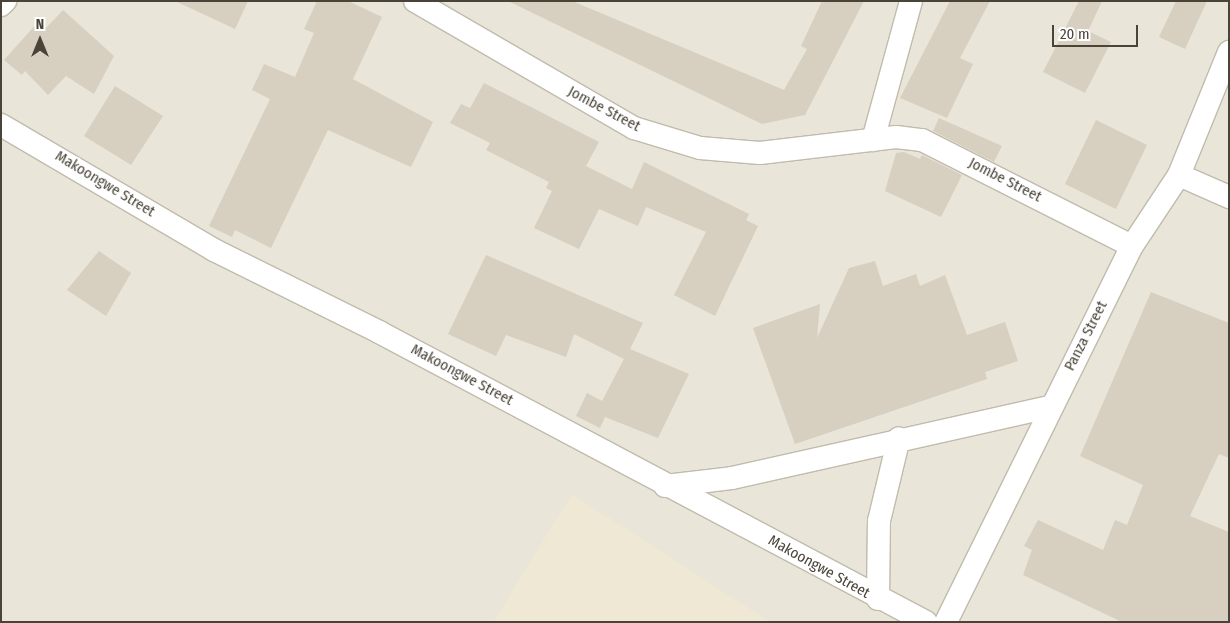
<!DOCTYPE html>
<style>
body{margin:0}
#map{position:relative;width:1230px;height:623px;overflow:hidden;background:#f5f2ea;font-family:"Fira Sans Condensed",sans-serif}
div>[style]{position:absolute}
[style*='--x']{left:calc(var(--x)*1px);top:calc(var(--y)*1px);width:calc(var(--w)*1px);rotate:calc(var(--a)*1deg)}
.residential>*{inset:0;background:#e9e5d8}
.education>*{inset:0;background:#eee8d4}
.building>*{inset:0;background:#d7cfbf}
.roads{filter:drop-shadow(1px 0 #c1bbac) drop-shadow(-1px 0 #c1bbac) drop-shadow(0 1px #c1bbac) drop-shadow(0 -1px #c1bbac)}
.minor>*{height:22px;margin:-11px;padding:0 11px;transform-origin:11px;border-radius:11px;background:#fff}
span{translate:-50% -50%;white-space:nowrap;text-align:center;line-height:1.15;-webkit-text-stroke:4px #fff;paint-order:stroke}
.street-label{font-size:15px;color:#494338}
.frame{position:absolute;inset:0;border:2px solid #494338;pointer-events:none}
.north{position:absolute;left:15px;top:15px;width:50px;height:50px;-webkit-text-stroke:4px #fff;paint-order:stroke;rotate:0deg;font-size:14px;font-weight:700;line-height:20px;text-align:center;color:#494338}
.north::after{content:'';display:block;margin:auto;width:18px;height:22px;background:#494338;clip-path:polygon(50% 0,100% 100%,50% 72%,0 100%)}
.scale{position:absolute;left:1052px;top:25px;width:86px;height:22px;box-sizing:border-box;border:2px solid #494338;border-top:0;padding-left:6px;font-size:15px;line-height:18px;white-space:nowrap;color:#494338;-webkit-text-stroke:4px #fff;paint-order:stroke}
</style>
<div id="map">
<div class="residential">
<div style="clip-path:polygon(1px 1px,1229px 1px,1229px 622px,1px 622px)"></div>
</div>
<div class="education">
<div style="clip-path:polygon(572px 494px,770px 622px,493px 622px)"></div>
</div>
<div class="building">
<div style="clip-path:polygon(175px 1px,248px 1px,235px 29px)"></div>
<div style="clip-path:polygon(317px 1px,348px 1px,382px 17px,353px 79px,433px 122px,411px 167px,328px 130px,271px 248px,235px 230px,232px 237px,209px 226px,270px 99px,252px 90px,264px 64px,295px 77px,314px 33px,304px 29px)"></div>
<div style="clip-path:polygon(508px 1px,572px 1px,784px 90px,807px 49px,801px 46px,822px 1px,864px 1px,805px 115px,762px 124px)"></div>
<div style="clip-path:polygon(950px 1px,990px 1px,960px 58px,973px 64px,947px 118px,900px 98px)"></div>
<div style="clip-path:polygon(1079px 1px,1102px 1px,1088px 31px,1111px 42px,1085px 93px,1043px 72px)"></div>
<div style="clip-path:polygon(1176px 1px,1207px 1px,1185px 49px,1159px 37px)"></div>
<div style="clip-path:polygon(63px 10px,114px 56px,94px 94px,66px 76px,48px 95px,25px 71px,22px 75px,4px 60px,39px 21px,46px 28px)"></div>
<div style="clip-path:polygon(484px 83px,599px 142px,586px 166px,632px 189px,644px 162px,749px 214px,746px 220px,758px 226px,715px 316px,674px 295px,706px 232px,646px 207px,638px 226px,599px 209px,579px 249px,534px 228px,552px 191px,546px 188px,549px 182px,486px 150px,490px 143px,450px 123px,461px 104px,470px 108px)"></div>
<div style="clip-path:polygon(115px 86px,163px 116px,131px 165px,84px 136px)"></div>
<div style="clip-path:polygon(939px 118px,1002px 146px,994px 162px,933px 131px)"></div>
<div style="clip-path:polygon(1096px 120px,1147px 145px,1116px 209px,1065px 184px)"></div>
<div style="clip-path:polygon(904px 152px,920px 159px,922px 155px,962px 175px,941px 217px,885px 191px,896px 153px)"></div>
<div style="clip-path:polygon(99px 251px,131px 273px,106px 316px,67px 290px)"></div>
<div style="clip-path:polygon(486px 255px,643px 323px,630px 349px,689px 374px,658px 438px,605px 417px,600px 428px,576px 416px,587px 393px,602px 401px,624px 359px,574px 334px,566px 357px,506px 335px,496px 356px,448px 334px)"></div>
<div style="clip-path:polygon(875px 261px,883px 286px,916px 274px,920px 286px,945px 275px,967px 335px,1005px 322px,1018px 361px,985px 372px,987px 379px,795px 444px,753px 328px,820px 304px,817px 338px,849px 268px)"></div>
<div style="clip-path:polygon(1151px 292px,1229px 323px,1229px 458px,1219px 454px,1190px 516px,1229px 532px,1229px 622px,1122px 622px,1023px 575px,1032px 550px,1024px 546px,1038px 520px,1103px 550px,1115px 520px,1127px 525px,1143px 485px,1080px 456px)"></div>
</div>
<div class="roads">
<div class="minor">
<div style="--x:415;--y:1;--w:253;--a:30.1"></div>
<div style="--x:634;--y:128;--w:69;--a:16.9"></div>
<div style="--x:700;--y:148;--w:60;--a:4.8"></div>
<div style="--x:760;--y:153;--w:137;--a:-6.7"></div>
<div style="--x:896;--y:137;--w:26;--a:7"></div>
<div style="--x:922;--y:140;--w:235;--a:26.8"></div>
<div style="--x:1;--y:5;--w:6;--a:-45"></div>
<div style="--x:1;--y:125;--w:247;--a:30.4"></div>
<div style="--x:214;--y:250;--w:184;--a:26.4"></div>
<div style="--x:379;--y:332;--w:619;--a:27.93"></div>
<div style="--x:873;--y:140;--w:144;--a:-74.7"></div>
<div style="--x:1179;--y:175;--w:55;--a:23.7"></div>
<div style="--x:665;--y:486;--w:67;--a:-6.8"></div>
<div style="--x:732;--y:478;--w:325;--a:-12.6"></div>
<div style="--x:878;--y:599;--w:78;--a:-89.3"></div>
<div style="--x:879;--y:521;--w:85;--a:-76.5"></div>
<div style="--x:946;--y:622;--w:419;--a:-63.7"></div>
<div style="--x:1132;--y:246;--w:85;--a:-56.5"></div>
<div style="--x:1179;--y:175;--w:133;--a:-67.9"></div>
</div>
</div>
<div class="street-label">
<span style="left:604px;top:109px;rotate:28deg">Jombe Street</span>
<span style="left:1005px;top:180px;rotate:27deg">Jombe Street</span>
<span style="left:105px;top:184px;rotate:31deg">Makoongwe Street</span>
<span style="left:1086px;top:336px;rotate:-63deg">Panza Street</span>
<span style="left:462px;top:375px;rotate:28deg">Makoongwe Street</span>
<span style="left:819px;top:567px;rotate:29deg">Makoongwe Street</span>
</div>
<div class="frame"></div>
<div class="north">N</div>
<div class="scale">20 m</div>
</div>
